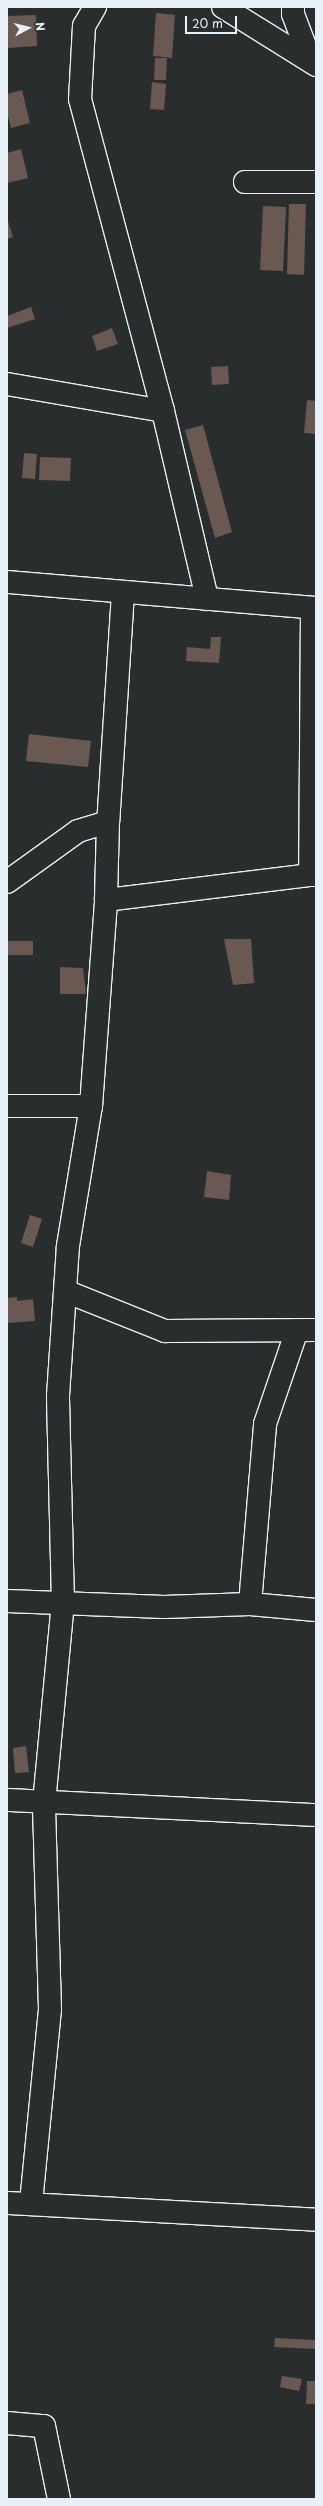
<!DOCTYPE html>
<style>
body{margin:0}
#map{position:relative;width:323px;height:2506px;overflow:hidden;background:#2a2d2e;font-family:"Playpen Sans",sans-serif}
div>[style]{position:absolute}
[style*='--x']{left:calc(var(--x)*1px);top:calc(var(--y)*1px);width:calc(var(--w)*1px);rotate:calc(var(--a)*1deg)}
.building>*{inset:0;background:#6a5853}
.roads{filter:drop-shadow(1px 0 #e8f1f8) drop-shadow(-1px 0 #e8f1f8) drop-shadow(0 1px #e8f1f8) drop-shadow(0 -1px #e8f1f8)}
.minor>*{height:22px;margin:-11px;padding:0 11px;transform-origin:11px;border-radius:11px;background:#2a2d2e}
span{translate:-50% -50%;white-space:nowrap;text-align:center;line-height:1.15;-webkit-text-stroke:3px #2a2d2e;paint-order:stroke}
.frame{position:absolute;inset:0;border:8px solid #e8f1f8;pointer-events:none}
.north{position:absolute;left:8px;top:8px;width:40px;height:40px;-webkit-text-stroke:3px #2a2d2e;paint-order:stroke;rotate:83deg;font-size:11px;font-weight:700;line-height:16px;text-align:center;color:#e8f1f8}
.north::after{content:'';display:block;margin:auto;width:14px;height:18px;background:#e8f1f8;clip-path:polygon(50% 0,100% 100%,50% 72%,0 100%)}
.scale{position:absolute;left:185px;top:16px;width:52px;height:18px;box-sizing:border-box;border:2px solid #e8f1f8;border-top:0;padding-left:5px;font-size:12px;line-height:14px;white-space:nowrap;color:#e8f1f8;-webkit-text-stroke:3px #2a2d2e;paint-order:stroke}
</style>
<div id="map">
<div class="building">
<div style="clip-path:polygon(156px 13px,175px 15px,172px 58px,153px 56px)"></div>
<div style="clip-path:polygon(36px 15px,37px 46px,7px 48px,7px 16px)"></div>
<div style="clip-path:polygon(155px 58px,167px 58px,166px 80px,154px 80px)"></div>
<div style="clip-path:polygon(152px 82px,166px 84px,164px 110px,150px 109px)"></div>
<div style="clip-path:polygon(22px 90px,30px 123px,11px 128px,7px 112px,7px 94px)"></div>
<div style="clip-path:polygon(21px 149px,28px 178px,7px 183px,7px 153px)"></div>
<div style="clip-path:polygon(289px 204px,306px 204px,304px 275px,287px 274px)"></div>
<div style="clip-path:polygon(263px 206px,286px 207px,283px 271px,260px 270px)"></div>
<div style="clip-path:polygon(7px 218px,13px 237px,7px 239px)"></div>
<div style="clip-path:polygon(31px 307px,35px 319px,7px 328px,7px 316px)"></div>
<div style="clip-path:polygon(112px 328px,118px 344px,97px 351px,92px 336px)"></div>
<div style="clip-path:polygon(228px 366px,229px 384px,212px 385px,211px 367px)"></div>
<div style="clip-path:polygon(307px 400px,316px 401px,316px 434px,304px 433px)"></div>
<div style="clip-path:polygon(203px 425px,232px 532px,215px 538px,185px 430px)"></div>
<div style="clip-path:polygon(24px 453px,37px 454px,35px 479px,22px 478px)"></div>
<div style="clip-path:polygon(40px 457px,71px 458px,70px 481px,39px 480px)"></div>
<div style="clip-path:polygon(211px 637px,221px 637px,219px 663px,186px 661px,187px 647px,210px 649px)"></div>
<div style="clip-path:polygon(29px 734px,91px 741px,88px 767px,26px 761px)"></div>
<div style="clip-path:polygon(224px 939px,251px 939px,254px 983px,233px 985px)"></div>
<div style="clip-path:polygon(8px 941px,33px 941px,33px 955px,8px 955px)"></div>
<div style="clip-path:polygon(60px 967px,83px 968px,86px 994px,60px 994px)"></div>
<div style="clip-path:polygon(207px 1171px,231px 1175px,229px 1200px,204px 1197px)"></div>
<div style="clip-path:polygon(30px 1215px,42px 1219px,33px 1247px,21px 1243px)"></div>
<div style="clip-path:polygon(17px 1297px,17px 1301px,33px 1299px,35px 1321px,7px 1323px,7px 1298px)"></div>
<div style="clip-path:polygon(26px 1746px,29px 1772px,15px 1773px,13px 1748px)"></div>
<div style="clip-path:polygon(275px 2338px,316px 2340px,316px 2349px,274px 2347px)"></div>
<div style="clip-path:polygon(282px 2376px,302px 2379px,299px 2391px,280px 2387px)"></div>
<div style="clip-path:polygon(307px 2381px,316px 2381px,316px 2404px,306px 2404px)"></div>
</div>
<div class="roads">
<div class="minor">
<div style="--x:95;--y:7;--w:22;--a:120"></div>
<div style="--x:84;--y:26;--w:73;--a:93.1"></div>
<div style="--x:80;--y:99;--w:323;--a:75.1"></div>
<div style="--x:163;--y:411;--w:193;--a:76.8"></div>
<div style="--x:223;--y:7;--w:110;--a:31.9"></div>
<div style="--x:293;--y:7;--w:7;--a:90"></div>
<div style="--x:293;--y:14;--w:51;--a:69.4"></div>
<div style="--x:245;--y:182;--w:71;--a:0"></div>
<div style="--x:7;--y:384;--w:158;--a:9.8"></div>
<div style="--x:7;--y:582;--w:310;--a:4.8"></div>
<div style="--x:123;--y:593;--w:229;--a:93.7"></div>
<div style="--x:108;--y:822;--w:78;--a:91.5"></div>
<div style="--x:106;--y:900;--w:206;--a:-7"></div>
<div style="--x:312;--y:608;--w:267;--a:90.4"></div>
<div style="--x:310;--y:875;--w:6;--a:0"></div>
<div style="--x:7;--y:882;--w:87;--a:-35.7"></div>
<div style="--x:78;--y:831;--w:31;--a:-17"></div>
<div style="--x:7;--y:1106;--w:84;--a:0"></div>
<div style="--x:91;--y:1106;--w:207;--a:-85.8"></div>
<div style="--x:65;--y:1291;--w:108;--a:21.8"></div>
<div style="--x:165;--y:1331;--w:151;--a:-0.4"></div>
<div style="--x:7;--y:1601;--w:157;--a:2.2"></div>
<div style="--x:164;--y:1607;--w:86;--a:-2"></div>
<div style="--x:250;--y:1604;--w:66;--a:5.2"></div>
<div style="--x:250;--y:1604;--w:181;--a:-85.2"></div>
<div style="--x:265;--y:1424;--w:99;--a:-71.2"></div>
<div style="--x:7;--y:1800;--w:309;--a:2.8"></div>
<div style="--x:7;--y:2203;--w:309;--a:3.1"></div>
<div style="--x:31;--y:2203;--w:195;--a:-84.4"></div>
<div style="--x:50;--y:2009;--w:206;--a:-91.7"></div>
<div style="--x:44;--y:1803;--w:201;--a:-84.6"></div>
<div style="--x:63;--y:1603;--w:207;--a:-91.4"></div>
<div style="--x:58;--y:1396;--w:150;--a:-86.2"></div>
<div style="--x:68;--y:1246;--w:142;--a:-80.7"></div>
<div style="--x:7;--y:2423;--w:37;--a:5"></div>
<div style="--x:44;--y:2426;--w:75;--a:78.4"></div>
</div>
</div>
<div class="frame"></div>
<div class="north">N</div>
<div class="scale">20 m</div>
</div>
